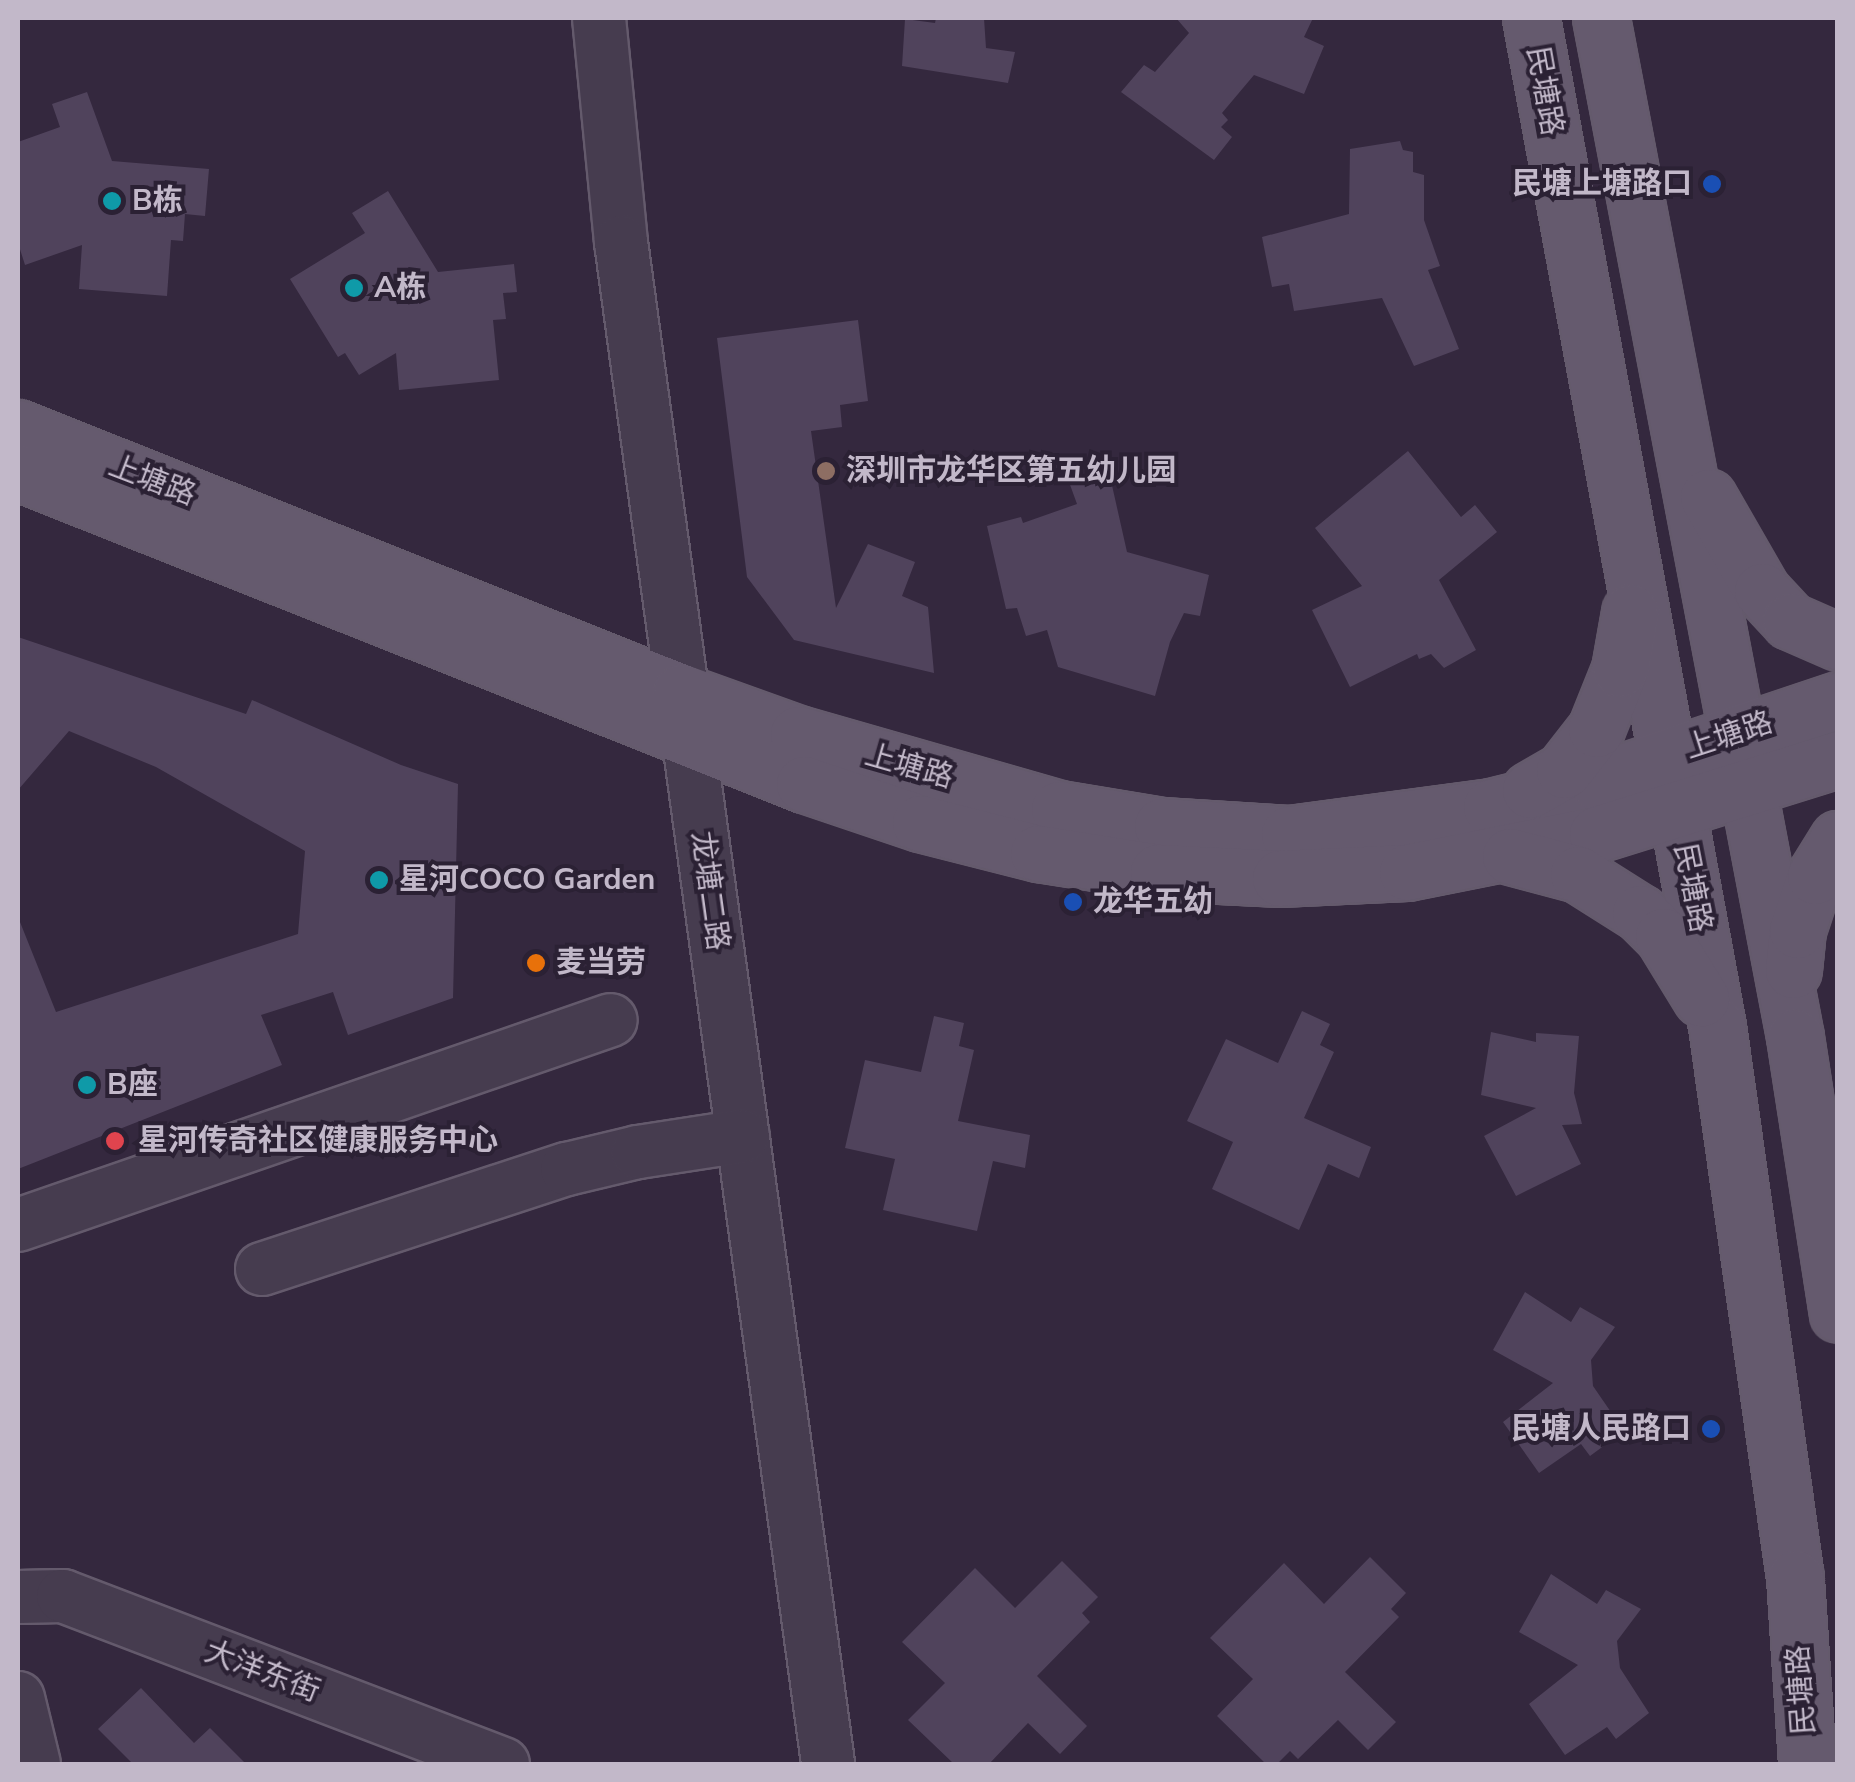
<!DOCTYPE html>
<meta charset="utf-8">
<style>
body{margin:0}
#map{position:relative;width:1855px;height:1782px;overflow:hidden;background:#34283e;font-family:"Nunito Sans","Noto Sans SC",sans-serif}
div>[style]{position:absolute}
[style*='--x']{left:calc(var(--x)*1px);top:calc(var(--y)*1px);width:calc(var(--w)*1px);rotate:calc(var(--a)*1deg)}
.building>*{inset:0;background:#50435c}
.roads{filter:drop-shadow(2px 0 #645a6c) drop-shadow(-2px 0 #645a6c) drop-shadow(0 2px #645a6c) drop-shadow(0 -2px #645a6c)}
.minor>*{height:52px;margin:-26px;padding:0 26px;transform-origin:26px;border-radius:26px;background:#463c4f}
.major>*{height:55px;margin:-27.5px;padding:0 27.5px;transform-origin:27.5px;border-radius:27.5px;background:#655a6e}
.dots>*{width:28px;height:28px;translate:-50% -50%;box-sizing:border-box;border:5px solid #2b2134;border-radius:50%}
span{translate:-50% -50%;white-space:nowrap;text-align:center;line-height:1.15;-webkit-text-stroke:8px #2b2134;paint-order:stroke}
.street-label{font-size:30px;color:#c2b8c9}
.poi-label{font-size:30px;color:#c2b8c9;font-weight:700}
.right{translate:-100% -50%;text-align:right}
.left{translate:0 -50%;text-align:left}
.frame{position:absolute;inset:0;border:20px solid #c2b8c9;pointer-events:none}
</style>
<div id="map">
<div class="building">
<div style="clip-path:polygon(936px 18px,984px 18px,986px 48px,1015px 52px,1008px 83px,902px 66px,905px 19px,935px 23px)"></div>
<div style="clip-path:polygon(1176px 18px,1313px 18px,1304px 37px,1324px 46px,1304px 94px,1254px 75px,1222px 113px,1228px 120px,1221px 127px,1232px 137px,1214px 160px,1121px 92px,1144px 65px,1155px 72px,1189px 33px)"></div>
<div style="clip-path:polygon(87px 92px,112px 161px,209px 169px,205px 216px,185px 214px,183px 241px,171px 240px,167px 296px,79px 289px,82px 245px,25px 265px,18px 243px,18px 142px,60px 127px,52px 104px)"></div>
<div style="clip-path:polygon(1400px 141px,1403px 150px,1413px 152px,1413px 172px,1424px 175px,1424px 220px,1440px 266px,1428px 270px,1459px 349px,1414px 366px,1382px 298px,1294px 311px,1289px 284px,1272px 287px,1262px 237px,1349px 214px,1350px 149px)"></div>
<div style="clip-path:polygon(388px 191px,438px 272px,514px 264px,517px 292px,503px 293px,506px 319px,493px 320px,499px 380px,399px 390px,396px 353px,359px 375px,345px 353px,338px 357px,290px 279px,365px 233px,352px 213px)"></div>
<div style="clip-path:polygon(858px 320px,868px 401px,840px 405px,842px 427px,811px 431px,836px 608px,868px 544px,915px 562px,902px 596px,928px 607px,934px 673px,794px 640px,747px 577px,717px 338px)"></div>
<div style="clip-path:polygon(1408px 451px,1461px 517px,1475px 505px,1497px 532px,1439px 580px,1476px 650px,1444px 668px,1431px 654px,1419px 659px,1417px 654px,1350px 687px,1312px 610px,1362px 586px,1315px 528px)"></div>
<div style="clip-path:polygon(1109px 472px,1127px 552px,1209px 575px,1200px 616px,1184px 613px,1170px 642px,1155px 696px,1058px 667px,1047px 630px,1026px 636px,1017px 608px,1006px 609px,987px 526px,1021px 517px,1023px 523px,1077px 504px,1069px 482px)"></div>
<div style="clip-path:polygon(18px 637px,246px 714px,252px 700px,401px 765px,458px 784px,453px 998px,348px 1035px,333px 992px,261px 1015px,282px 1065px,18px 1169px,18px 917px,56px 1012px,298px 934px,305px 851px,156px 767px,69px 731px,18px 790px)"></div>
<div style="clip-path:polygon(1302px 1011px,1330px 1024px,1320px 1045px,1334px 1052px,1304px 1118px,1371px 1147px,1359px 1178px,1328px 1164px,1299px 1230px,1212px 1189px,1233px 1142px,1187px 1121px,1226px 1039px,1278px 1063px)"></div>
<div style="clip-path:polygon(934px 1016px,964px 1023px,959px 1046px,974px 1050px,958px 1121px,1030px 1135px,1025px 1168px,993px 1161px,977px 1231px,883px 1210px,895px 1159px,845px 1148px,865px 1060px,921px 1072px)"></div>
<div style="clip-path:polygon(1491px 1032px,1536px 1042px,1536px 1033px,1579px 1036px,1574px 1093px,1582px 1124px,1562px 1125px,1581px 1164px,1516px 1196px,1484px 1136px,1536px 1108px,1481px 1095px)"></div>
<div style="clip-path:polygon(1525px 1292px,1571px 1322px,1580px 1307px,1615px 1327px,1591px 1360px,1593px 1386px,1624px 1431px,1590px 1456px,1581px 1444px,1539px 1473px,1503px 1422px,1553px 1383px,1493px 1350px)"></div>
<div style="clip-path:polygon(1370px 1557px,1406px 1593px,1391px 1609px,1399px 1617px,1345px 1672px,1396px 1722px,1368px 1750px,1338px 1720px,1298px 1759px,1290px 1751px,1277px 1764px,1266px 1764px,1217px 1716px,1253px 1679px,1210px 1638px,1284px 1563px,1324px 1604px)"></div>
<div style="clip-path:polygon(1062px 1561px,1098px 1597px,1082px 1613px,1090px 1622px,1037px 1676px,1087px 1726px,1060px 1754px,1028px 1723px,989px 1764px,954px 1764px,908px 1720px,945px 1683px,902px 1642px,975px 1568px,1015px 1608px)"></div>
<div style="clip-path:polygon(1551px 1574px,1597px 1604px,1606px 1590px,1641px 1609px,1617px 1641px,1620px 1668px,1649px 1713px,1616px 1739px,1607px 1727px,1565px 1755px,1529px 1704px,1578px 1665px,1519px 1632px)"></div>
<div style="clip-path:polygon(141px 1688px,194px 1743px,210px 1728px,246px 1764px,133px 1764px,98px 1729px)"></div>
</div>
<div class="roads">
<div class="minor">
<div style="--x:599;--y:18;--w:225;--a:84.4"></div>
<div style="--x:621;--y:242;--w:1536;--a:82.25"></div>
<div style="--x:18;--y:1225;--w:627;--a:-19.07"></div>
<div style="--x:262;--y:1269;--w:321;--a:-18.2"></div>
<div style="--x:567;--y:1169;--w:73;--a:-13.5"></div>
<div style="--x:638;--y:1152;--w:106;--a:-8.7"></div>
<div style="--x:18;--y:1597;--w:45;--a:-1.3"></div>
<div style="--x:63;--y:1596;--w:471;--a:20.9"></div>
<div style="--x:18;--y:1698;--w:68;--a:76.4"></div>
</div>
<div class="major">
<div style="--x:1531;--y:18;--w:1025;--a:79.55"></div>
<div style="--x:1717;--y:1026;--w:557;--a:81.96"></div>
<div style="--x:1795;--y:1578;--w:186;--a:86.3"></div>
<div style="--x:1601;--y:18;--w:1037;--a:79.22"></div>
<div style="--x:1795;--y:1037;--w:280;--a:81.2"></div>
<div style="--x:18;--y:428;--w:714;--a:21.71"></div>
<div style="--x:681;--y:692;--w:124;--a:19.7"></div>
<div style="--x:798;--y:734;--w:272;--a:16"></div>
<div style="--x:1059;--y:809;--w:104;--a:9.4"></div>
<div style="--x:1162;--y:826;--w:127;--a:3.6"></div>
<div style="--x:1289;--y:834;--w:204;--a:-7.6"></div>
<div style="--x:1491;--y:807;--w:108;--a:-13.9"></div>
<div style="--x:1596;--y:781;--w:255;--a:-18.5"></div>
<div style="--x:18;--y:472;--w:846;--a:21.65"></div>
<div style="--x:804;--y:784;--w:122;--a:18.6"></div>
<div style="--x:920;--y:823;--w:122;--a:14.3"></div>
<div style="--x:1038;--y:853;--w:121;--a:9"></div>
<div style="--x:1158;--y:872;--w:122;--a:2.8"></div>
<div style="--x:1280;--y:878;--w:127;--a:-2.7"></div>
<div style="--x:1407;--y:872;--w:194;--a:-11.3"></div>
<div style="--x:1597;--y:834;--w:252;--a:-17.3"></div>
<div style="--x:1708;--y:497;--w:108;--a:60.1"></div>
<div style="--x:1762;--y:591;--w:41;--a:47"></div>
<div style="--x:1790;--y:621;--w:52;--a:23.6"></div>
<div style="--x:1530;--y:790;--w:39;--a:-30"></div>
<div style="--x:1564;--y:770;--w:52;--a:-52"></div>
<div style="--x:1596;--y:729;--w:65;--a:-68.2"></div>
<div style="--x:1620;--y:669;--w:58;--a:-80"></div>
<div style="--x:1510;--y:856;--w:70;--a:14.8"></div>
<div style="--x:1578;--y:874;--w:73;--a:32.2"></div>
<div style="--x:1640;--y:913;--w:33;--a:45"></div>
<div style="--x:1663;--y:936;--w:73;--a:58.5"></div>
<div style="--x:1793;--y:970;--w:40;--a:-84.3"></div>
<div style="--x:1797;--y:930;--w:57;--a:-71.6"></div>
<div style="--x:1815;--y:876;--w:44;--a:-58.1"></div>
</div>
</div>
<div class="dots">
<div style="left:1712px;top:184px;background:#1a4fb4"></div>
<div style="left:112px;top:201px;background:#0f9aa8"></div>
<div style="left:354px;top:288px;background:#0f9aa8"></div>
<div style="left:826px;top:471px;background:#8d6e63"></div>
<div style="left:379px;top:880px;background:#0f9aa8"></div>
<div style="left:1073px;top:902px;background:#1a4fb4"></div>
<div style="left:536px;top:963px;background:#e8710a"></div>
<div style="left:87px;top:1085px;background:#0f9aa8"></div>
<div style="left:115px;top:1141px;background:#e0444e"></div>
<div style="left:1711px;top:1429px;background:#1a4fb4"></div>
</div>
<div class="street-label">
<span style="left:1544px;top:91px;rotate:80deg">民塘路</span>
<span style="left:152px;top:481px;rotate:21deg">上塘路</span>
<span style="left:1729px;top:736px;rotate:-18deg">上塘路</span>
<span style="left:909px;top:767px;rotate:16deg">上塘路</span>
<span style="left:1692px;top:888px;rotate:79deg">民塘路</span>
<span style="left:709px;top:891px;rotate:82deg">龙塘二路</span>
<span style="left:262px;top:1672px;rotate:21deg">大洋东街</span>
<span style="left:1802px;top:1690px;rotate:-94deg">民塘路</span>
</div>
<div class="poi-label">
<span class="right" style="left:1692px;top:184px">民塘上塘路口</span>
<span class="left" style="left:132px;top:201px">B栋</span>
<span class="left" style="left:374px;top:288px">A栋</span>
<span class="left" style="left:846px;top:471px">深圳市龙华区第五幼儿园</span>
<span class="left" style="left:399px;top:880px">星河COCO Garden</span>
<span class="left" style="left:1093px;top:902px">龙华五幼</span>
<span class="left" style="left:556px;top:963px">麦当劳</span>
<span class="left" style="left:107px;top:1085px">B座</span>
<span class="left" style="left:138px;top:1141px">星河传奇社区健康服务中心</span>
<span class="right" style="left:1691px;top:1429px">民塘人民路口</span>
</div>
<div class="frame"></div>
</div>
